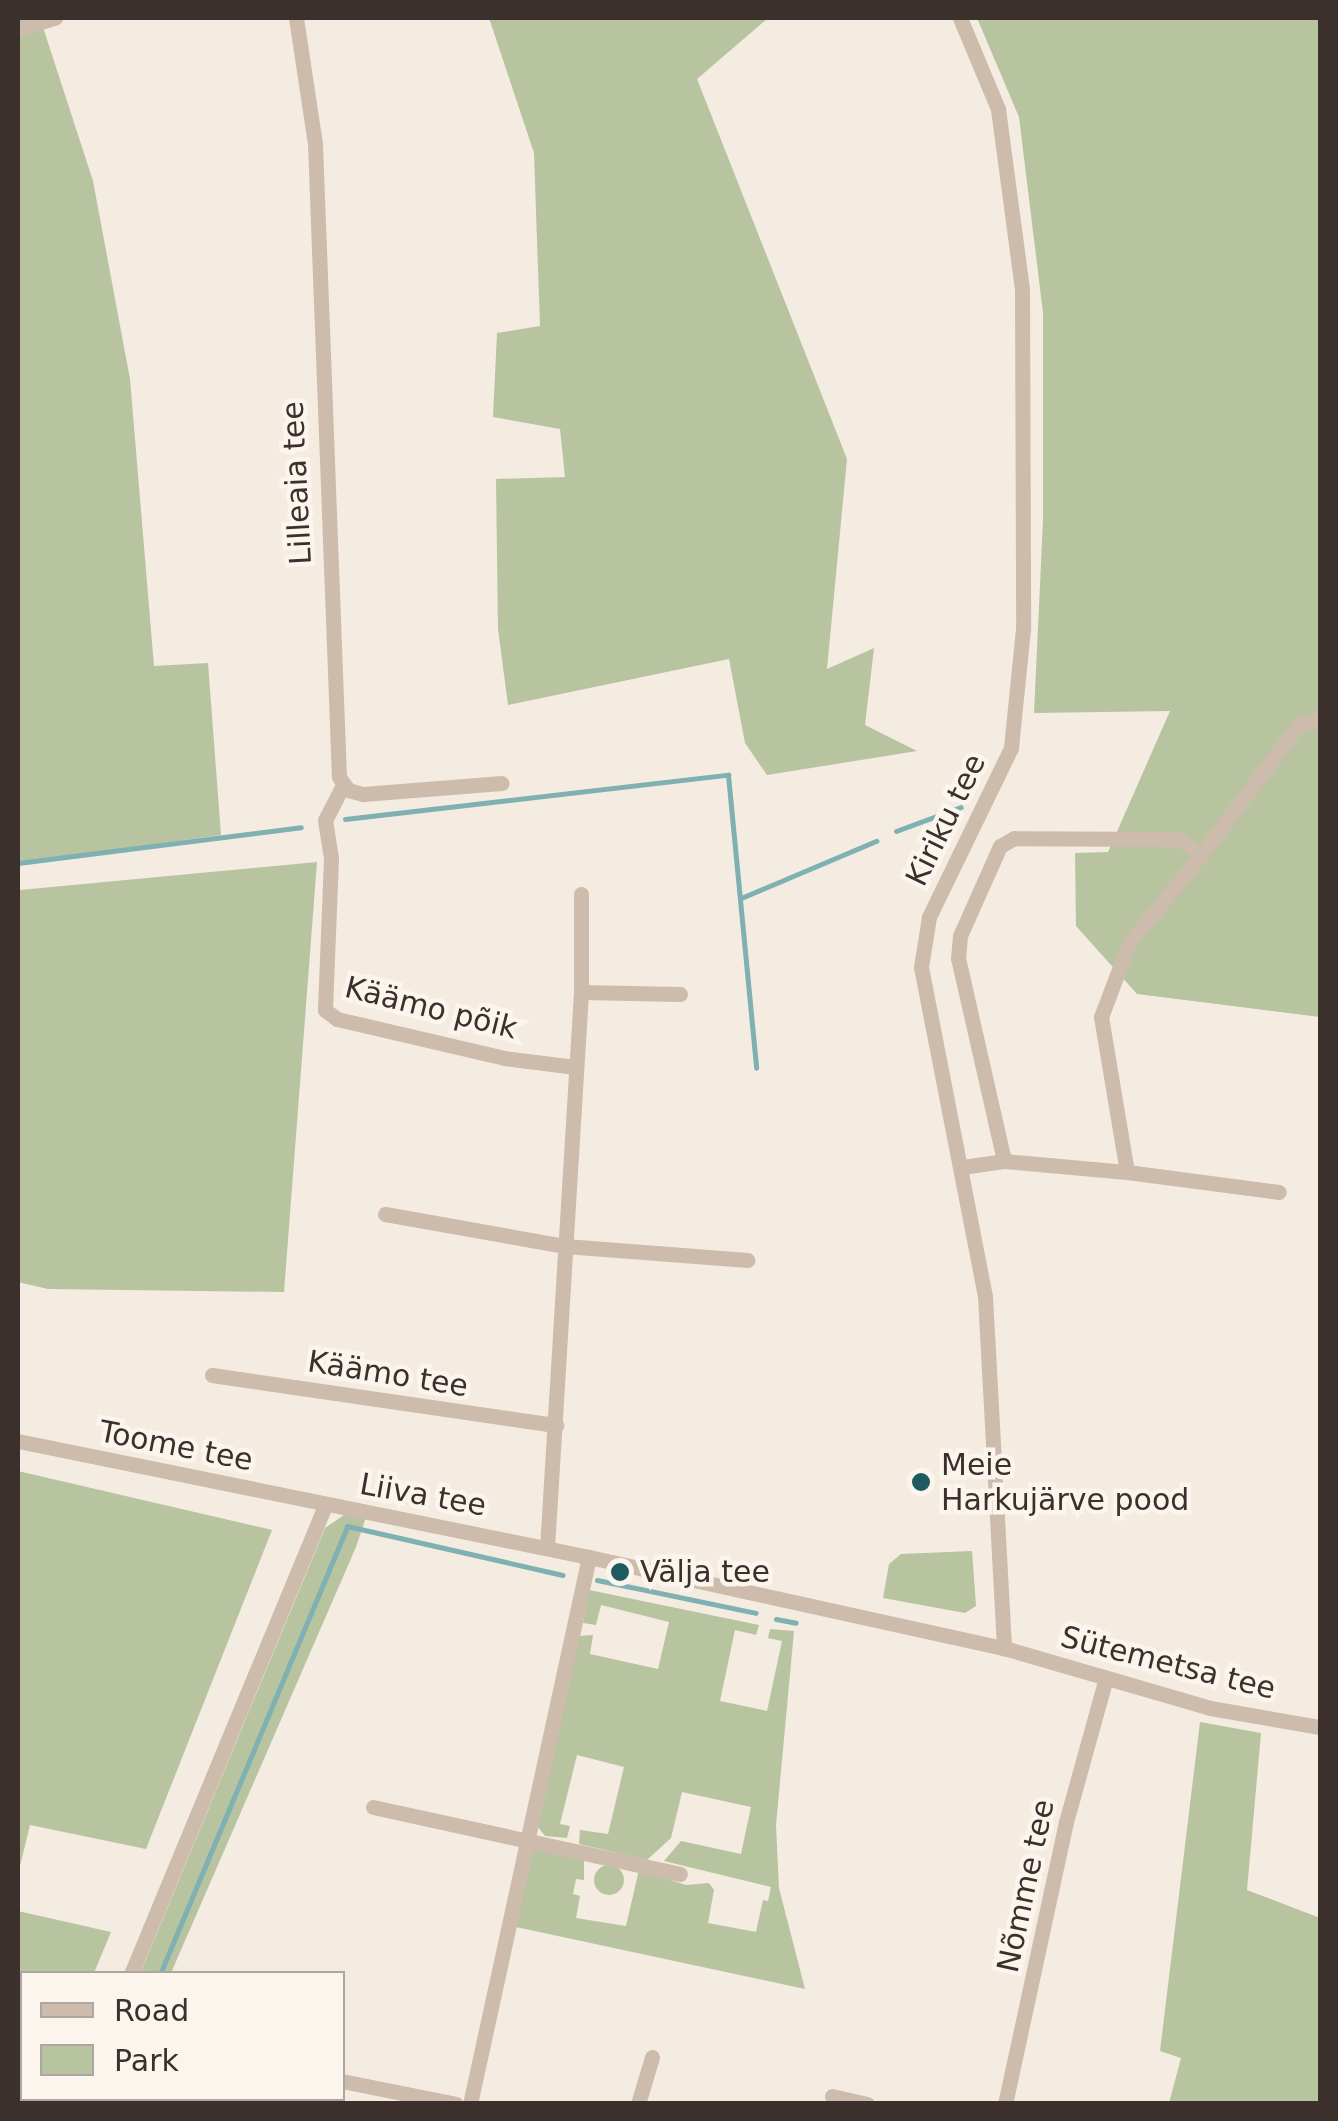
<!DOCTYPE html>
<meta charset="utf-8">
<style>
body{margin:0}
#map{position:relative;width:1338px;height:2121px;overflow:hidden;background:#f4ebe1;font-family:"DejaVu Sans",sans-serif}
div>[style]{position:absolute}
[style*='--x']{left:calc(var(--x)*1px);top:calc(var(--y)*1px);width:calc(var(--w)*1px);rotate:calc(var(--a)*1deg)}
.green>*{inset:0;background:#b8c4a0}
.round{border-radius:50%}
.stream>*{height:5px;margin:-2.5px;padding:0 2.5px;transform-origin:2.5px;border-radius:2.5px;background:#7fb0b2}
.street>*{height:15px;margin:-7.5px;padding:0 7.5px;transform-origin:7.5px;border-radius:7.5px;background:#cdbbac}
.dots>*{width:28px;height:28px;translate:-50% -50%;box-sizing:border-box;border:5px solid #fbf5ee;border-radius:50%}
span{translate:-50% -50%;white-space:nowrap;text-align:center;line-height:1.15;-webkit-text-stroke:9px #fbf5ee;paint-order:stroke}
.street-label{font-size:30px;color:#3b302b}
.poi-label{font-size:30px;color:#3b302b}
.left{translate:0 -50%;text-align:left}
.frame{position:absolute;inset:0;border:20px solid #3b302b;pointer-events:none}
.legend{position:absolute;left:20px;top:1971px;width:325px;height:130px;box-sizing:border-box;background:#fbf5ee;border:2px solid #aea6a0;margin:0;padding:12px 18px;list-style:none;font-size:30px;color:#3b302b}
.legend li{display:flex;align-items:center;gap:20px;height:50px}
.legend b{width:50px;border:2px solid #aea6a0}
</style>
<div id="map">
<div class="green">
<div style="clip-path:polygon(18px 18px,40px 18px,93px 181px,130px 379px,154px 666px,208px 663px,221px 835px,18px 863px)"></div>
<div style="clip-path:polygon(489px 18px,768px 18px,697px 79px,847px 459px,827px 669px,874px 648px,865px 725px,917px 751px,767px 775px,745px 743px,729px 659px,508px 705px,498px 629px,496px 479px,565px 477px,560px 429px,493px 417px,497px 333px,540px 326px,534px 153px)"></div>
<div style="clip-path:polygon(977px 18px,1320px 18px,1320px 1017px,1137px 994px,1076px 926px,1075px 853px,1108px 852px,1170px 711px,1034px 713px,1043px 521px,1043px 313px,1019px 117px)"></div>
<div style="clip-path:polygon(317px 862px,284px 1292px,48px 1289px,18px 1282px,20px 890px)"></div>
<div style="clip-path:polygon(18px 1471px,272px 1530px,146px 1849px,30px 1825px,18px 1874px)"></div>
<div style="clip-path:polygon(344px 1515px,366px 1517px,356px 1547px,171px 1973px,140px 1974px,325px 1528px)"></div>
<div style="clip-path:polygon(972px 1551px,976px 1606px,965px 1613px,883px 1598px,889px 1564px,901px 1554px)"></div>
<div style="clip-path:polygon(589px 1590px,759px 1625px,756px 1635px,735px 1630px,720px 1701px,767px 1711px,782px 1641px,768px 1638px,770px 1629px,794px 1631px,776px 1825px,779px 1888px,805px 1989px,516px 1927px,530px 1853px,537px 1847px,584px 1858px,584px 1880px,576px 1879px,573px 1894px,580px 1896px,576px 1918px,626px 1926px,639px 1870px,686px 1885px,709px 1883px,714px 1890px,708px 1923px,756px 1932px,763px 1900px,768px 1901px,771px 1887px,664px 1861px,681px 1841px,741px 1854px,751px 1807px,682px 1792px,671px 1838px,647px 1860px,579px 1844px,580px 1830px,608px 1834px,624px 1767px,577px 1755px,560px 1824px,570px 1826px,567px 1838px,545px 1836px,538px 1827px,578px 1636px,593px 1635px,590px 1654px,658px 1669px,669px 1622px,601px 1605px,596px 1625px,583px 1623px)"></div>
<div style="clip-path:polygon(1200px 1722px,1261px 1733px,1247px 1890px,1320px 1918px,1320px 2103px,1169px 2103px,1181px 2058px,1160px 2051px)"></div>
<div class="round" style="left:594px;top:1865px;width:30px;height:30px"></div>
<div style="clip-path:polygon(18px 1911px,111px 1932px,94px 1973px,22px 1974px,22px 2000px,18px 1999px)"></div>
</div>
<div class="stream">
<div style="--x:345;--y:819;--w:386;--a:-6.6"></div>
<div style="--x:728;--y:775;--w:294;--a:84.5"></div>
<div style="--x:896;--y:831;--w:69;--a:-20.3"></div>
<div style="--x:18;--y:863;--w:285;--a:-7.2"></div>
<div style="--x:741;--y:898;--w:147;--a:-22.9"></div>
<div style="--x:1320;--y:1076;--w:1;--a:90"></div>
<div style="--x:597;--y:1580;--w:162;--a:11.7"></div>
<div style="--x:776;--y:1619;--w:20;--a:11"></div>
<div style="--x:160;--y:1974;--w:485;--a:-67.3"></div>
<div style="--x:347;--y:1526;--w:221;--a:12.8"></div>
<div style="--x:106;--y:2104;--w:6;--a:-72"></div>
</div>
<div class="street">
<div style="--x:296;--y:18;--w:127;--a:81.4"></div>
<div style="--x:315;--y:144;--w:633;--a:87.83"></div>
<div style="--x:339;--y:777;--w:16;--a:55"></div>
<div style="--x:348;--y:790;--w:16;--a:15"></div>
<div style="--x:363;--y:794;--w:139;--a:-4.5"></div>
<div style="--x:960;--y:18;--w:99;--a:67.3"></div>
<div style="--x:998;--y:109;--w:182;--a:82.4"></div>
<div style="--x:1022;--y:289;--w:340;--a:89.8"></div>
<div style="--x:1023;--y:629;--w:120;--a:95.8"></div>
<div style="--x:1011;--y:748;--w:188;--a:115.9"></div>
<div style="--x:929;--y:917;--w:51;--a:99.1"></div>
<div style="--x:921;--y:967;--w:335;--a:79"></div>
<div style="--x:985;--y:1296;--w:353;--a:86.9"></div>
<div style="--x:18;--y:29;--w:39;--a:-17"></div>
<div style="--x:343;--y:785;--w:39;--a:117"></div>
<div style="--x:325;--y:820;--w:39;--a:81"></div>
<div style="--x:331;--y:859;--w:151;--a:92.3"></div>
<div style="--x:325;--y:1010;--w:15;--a:37"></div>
<div style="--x:337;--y:1019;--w:171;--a:13.1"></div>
<div style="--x:504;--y:1058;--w:72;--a:7.2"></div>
<div style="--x:1201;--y:855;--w:164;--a:-53.2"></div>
<div style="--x:1299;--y:724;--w:22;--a:-13"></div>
<div style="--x:581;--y:992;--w:99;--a:1.2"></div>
<div style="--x:962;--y:1167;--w:42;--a:-8.1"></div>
<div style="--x:1004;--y:1161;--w:123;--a:5.1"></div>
<div style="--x:1127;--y:1172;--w:157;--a:-99.5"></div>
<div style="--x:1101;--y:1017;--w:79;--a:-69.3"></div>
<div style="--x:1129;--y:943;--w:114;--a:-50.7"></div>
<div style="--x:1201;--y:855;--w:26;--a:-143"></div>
<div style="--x:1180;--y:839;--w:166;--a:-179.7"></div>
<div style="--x:1014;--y:838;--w:16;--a:150"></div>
<div style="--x:1000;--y:846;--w:98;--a:114"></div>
<div style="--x:960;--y:936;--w:22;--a:95"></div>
<div style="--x:958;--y:958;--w:208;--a:77.2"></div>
<div style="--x:1127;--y:1172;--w:153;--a:7.5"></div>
<div style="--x:385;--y:1214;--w:183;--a:10.1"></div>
<div style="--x:565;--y:1246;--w:183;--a:4.4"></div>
<div style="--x:212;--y:1375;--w:348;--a:8.3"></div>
<div style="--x:18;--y:1441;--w:583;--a:11.48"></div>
<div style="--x:589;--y:1557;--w:425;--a:12.4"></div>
<div style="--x:1004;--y:1648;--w:215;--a:16.2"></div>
<div style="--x:1210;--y:1708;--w:112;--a:9.8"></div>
<div style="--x:547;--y:1548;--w:557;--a:-86.5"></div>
<div style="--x:581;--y:992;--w:98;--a:-90"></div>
<div style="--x:373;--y:1807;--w:314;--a:12.3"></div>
<div style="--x:131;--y:1974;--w:504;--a:-67.5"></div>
<div style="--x:342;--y:2081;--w:116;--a:11.4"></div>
<div style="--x:832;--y:2096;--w:36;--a:13"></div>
<div style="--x:77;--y:2104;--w:6;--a:-72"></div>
<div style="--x:470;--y:2104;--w:560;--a:-77.73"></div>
<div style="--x:638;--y:2104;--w:49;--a:-73.4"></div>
<div style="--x:1005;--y:2104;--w:289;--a:-77.8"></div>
<div style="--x:1066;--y:1822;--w:146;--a:-74.5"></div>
</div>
<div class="dots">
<div style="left:921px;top:1482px;background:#1f5a5e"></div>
<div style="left:620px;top:1572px;background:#1f5a5e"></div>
</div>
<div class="street-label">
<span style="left:297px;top:483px;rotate:-93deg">Lilleaia tee</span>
<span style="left:946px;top:820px;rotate:-64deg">Kiriku tee</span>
<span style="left:431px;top:1008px;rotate:14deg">Käämo põik</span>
<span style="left:388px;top:1374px;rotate:9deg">Käämo tee</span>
<span style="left:176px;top:1446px;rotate:11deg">Toome tee</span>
<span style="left:423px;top:1495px;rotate:10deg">Liiva tee</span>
<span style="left:1168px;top:1663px;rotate:14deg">Sütemetsa tee</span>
<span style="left:1026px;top:1886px;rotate:-78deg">Nõmme tee</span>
</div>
<div class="poi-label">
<span class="left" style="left:941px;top:1482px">Meie<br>Harkujärve pood</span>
<span class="left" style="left:640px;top:1572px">Välja tee</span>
</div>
<div class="frame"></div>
<ul class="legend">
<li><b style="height:12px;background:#cdbbac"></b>Road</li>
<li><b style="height:28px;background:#b8c4a0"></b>Park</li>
</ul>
</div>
